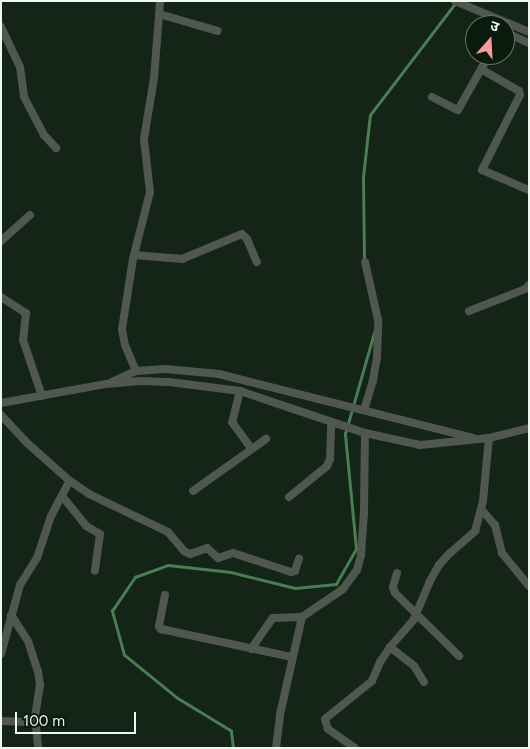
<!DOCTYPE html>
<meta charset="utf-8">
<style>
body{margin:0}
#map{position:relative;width:530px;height:749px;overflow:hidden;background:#142416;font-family:Figtree,"Noto Sans Devanagari",sans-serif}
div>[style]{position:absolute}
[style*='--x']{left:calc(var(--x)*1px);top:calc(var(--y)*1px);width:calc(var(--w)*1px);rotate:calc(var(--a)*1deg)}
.stream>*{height:2.5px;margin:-1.25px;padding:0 1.25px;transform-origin:1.25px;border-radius:1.25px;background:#4a7d53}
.minor>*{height:8px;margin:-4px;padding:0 4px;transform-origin:4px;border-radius:4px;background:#4f5750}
span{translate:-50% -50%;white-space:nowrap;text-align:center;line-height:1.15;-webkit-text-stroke:5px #0a1b0d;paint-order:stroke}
.frame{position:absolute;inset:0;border:2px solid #edf8ee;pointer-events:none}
.north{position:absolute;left:465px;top:15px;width:50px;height:50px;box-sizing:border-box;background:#0a1b0d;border:1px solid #657367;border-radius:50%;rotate:19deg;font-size:14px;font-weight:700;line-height:20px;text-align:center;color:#edf8ee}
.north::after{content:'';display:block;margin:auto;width:18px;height:22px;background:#f59b9b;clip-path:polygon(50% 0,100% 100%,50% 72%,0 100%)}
.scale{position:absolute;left:15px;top:712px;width:121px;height:22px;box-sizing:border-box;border:2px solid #edf8ee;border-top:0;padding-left:6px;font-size:15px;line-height:18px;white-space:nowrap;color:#edf8ee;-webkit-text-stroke:4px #0a1b0d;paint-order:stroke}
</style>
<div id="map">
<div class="stream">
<div style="--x:364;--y:260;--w:83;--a:-90.7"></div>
<div style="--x:363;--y:177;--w:62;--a:-83.6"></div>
<div style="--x:370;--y:115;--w:142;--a:-52.7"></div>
<div style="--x:233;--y:748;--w:17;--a:-97"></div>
<div style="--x:231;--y:731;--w:63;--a:-148.6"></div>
<div style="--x:177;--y:698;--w:68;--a:-140.9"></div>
<div style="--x:124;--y:655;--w:46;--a:-105.3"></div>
<div style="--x:112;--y:611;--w:41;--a:-55.9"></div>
<div style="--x:135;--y:577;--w:35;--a:-20"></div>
<div style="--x:168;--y:565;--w:63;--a:6.3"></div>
<div style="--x:231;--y:572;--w:66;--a:14"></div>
<div style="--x:295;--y:588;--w:41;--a:-5.6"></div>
<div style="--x:336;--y:584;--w:40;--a:-60.3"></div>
<div style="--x:356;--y:549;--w:116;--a:-95.5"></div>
<div style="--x:345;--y:434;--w:105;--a:-74"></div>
</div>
<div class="minor">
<div style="--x:455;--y:1;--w:80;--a:22.7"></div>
<div style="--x:159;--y:14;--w:61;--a:16.1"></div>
<div style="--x:1;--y:27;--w:44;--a:64.6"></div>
<div style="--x:20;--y:67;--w:30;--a:82"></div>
<div style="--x:24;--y:97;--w:43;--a:62.2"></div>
<div style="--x:44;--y:135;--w:18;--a:47"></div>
<div style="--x:505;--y:32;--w:26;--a:25"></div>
<div style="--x:481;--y:69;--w:44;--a:30.1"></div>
<div style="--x:519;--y:91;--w:4;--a:76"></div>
<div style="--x:520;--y:95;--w:84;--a:116.9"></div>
<div style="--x:482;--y:170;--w:51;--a:23.1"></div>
<div style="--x:432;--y:97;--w:29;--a:27"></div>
<div style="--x:458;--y:110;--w:63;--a:-60.6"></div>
<div style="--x:1;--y:241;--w:39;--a:-42"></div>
<div style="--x:134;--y:255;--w:48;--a:4.8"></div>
<div style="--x:182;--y:259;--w:65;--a:-22.6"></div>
<div style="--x:242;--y:234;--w:7;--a:45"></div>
<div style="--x:247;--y:239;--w:25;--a:67"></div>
<div style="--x:1;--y:297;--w:30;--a:33"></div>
<div style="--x:26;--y:313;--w:27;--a:96"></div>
<div style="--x:23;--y:340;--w:59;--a:71.3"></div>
<div style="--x:469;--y:311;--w:60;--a:-21.4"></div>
<div style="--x:525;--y:289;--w:6;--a:-45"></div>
<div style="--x:136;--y:371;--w:28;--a:-113"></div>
<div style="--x:125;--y:345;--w:16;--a:-101"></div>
<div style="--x:122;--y:329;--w:71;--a:-81.1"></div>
<div style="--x:133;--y:259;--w:69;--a:-75.8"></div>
<div style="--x:150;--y:192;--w:53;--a:-96.5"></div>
<div style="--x:144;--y:139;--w:62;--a:-80.7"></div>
<div style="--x:154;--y:78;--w:77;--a:-85.5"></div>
<div style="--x:112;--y:382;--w:26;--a:-25"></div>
<div style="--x:136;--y:371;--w:30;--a:-4"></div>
<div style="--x:166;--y:369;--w:53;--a:5.4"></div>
<div style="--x:219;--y:374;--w:262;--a:14.1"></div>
<div style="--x:240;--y:391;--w:32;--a:104"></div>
<div style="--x:232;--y:422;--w:32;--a:54"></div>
<div style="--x:1;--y:403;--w:107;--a:-10.3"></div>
<div style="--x:106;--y:384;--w:32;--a:-5"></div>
<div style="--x:138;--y:381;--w:31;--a:2"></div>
<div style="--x:169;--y:382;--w:72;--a:7.2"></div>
<div style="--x:240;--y:391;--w:132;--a:18.6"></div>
<div style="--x:365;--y:433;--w:56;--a:12.3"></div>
<div style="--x:420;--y:445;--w:69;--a:-5.8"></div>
<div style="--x:489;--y:438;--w:41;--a:-14"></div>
<div style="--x:364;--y:410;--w:31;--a:-73"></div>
<div style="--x:373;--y:380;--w:22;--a:-80"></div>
<div style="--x:377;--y:358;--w:38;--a:-88"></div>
<div style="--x:378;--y:320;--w:59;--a:-102.6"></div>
<div style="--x:1;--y:415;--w:37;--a:47"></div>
<div style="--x:26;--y:442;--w:59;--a:41.6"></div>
<div style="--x:70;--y:481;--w:23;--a:34"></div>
<div style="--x:89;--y:494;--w:88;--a:25.7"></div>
<div style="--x:168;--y:532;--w:25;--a:50"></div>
<div style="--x:184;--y:551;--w:7;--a:27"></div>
<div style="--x:190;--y:554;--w:18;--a:-19"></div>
<div style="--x:207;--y:548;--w:15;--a:42"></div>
<div style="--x:218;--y:558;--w:16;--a:-18"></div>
<div style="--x:233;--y:553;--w:61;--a:18.1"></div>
<div style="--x:291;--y:572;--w:4;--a:-14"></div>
<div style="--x:295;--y:571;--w:13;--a:-72"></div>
<div style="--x:193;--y:491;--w:90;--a:-35.5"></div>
<div style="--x:62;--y:496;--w:38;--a:51"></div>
<div style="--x:86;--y:526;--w:16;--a:30"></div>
<div style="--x:100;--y:534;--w:37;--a:98"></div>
<div style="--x:289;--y:497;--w:49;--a:-39.2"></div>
<div style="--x:327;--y:466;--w:8;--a:-67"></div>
<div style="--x:330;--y:459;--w:37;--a:-88"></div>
<div style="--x:481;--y:509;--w:21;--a:49"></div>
<div style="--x:495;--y:525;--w:29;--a:76"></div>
<div style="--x:502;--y:553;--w:43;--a:50.7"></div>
<div style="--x:397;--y:573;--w:15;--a:106"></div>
<div style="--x:393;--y:587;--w:6;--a:72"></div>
<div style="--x:395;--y:593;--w:90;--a:44.5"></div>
<div style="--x:165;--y:595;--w:32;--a:101"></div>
<div style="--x:159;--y:626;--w:4;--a:56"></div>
<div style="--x:161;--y:629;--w:134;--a:12.1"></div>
<div style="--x:11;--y:615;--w:31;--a:57"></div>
<div style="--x:28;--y:641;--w:32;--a:72"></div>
<div style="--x:38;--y:671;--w:14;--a:82"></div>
<div style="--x:40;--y:685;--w:32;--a:99"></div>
<div style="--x:35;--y:717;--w:31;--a:84"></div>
<div style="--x:390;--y:647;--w:31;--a:38"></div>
<div style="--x:414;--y:666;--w:19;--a:58"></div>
<div style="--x:251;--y:649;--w:38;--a:-55"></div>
<div style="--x:273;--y:618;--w:29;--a:-2"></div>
<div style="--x:1;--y:654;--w:72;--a:-74.6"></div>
<div style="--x:20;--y:585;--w:32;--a:-58"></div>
<div style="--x:37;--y:558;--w:44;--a:-71.6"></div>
<div style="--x:51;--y:516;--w:40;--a:-62"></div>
<div style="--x:1;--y:721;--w:34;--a:2"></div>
<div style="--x:276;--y:748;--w:38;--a:-83"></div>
<div style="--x:281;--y:710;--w:95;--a:-77.3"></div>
<div style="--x:302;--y:617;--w:50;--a:-34.3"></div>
<div style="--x:343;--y:589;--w:24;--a:-54"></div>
<div style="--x:357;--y:570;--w:16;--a:-75"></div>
<div style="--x:361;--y:555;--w:43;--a:-86"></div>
<div style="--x:364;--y:512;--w:79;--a:-89.3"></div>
<div style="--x:355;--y:748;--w:33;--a:-145"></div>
<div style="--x:328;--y:729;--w:10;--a:-107"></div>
<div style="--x:325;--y:719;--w:60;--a:-39"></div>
<div style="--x:372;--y:681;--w:21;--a:-67"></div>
<div style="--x:380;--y:662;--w:18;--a:-56"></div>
<div style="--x:390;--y:647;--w:37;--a:-49"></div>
<div style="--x:414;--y:619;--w:41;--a:-67.2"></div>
<div style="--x:430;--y:581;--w:18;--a:-61"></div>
<div style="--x:439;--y:565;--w:15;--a:-48"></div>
<div style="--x:449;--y:554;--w:35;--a:-41"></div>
<div style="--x:475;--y:531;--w:31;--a:-75"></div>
<div style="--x:483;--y:501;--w:63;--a:-84.6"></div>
</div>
<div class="frame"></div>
<div class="north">उ</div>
<div class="scale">100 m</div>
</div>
